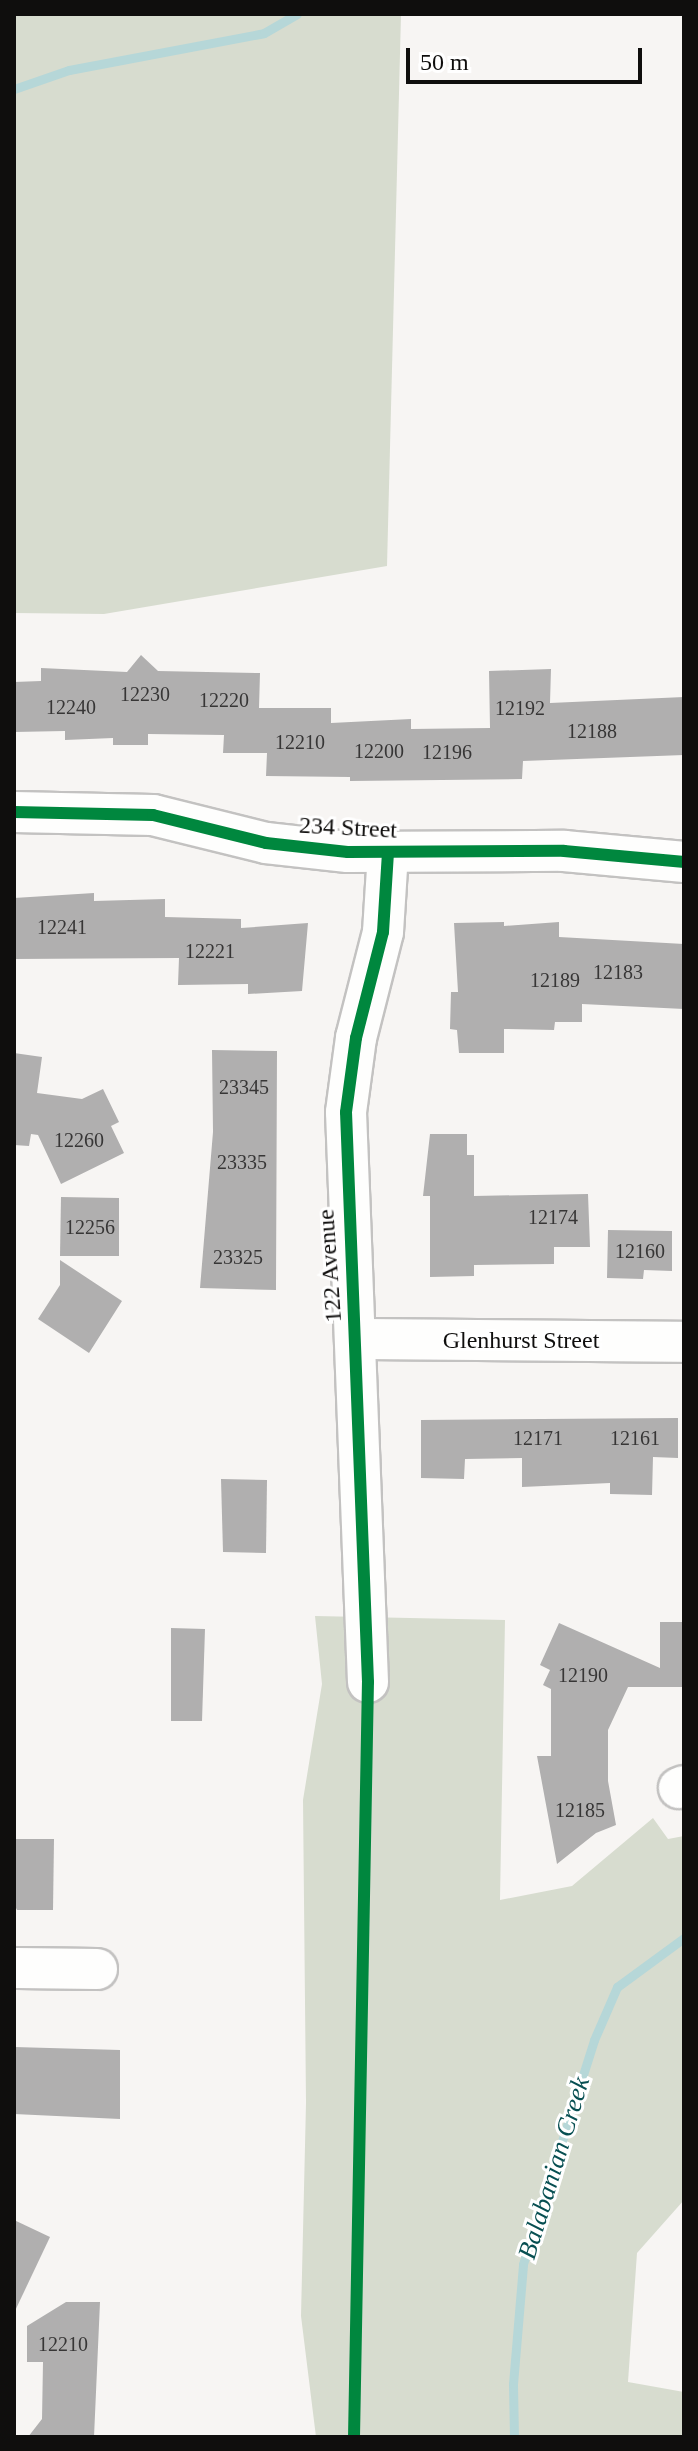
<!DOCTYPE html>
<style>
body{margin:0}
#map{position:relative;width:698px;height:2451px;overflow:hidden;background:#f7f5f3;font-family:Georgia,serif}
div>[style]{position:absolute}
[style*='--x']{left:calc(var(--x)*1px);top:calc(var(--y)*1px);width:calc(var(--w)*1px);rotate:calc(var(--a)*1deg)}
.green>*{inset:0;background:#d7dccf}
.stream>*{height:9px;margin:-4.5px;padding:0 4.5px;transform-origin:4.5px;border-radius:4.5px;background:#b6d7d8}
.building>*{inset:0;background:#b0afaf}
.roads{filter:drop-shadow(2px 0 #c3c2c1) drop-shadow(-2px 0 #c3c2c1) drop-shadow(0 2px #c3c2c1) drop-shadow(0 -2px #c3c2c1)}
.minor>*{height:40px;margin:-20px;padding:0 20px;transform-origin:20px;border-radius:20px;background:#fefefd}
.cycleway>*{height:12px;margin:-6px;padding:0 6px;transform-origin:6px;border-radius:6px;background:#00873e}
span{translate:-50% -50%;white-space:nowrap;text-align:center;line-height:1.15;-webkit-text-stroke:6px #fff;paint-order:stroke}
.number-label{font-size:20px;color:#373636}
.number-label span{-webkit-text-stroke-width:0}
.street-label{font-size:24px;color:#0f0e0d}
.water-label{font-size:26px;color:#074f52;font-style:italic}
.frame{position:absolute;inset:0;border:16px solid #0f0e0d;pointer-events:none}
.scale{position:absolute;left:406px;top:48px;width:236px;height:36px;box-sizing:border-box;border:4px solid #0f0e0d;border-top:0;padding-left:10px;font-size:24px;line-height:28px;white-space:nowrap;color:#0f0e0d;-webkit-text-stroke:6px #fff;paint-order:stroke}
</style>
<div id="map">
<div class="green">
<div style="clip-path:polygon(14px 14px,401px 14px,387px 566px,104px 614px,14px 613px)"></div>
<div style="clip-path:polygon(315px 1616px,505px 1620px,500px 1900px,572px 1886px,653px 1818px,668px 1839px,684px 1836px,684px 2200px,637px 2253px,628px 2382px,684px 2392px,684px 2437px,316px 2437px,301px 2316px,306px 2103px,303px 1800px,322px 1684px)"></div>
</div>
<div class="stream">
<div style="--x:14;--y:89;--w:58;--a:-19.1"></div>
<div style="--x:69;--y:70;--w:198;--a:-10.7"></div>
<div style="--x:264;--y:33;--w:38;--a:-30"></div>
<div style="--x:514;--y:2437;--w:53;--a:-91.1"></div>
<div style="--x:513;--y:2384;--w:120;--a:-85.2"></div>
<div style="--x:523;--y:2264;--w:235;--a:-72.4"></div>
<div style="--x:594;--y:2040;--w:58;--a:-66.5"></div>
<div style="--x:617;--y:1987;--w:83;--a:-36.2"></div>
</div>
<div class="building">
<div style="clip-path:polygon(141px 655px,158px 671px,260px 673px,259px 708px,331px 708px,331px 723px,411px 719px,411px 729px,490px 728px,489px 671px,551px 669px,550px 703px,684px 697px,684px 755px,523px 761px,522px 779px,350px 781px,350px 777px,266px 776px,267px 753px,223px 753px,224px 735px,148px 734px,148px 745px,113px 745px,113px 738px,65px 740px,65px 731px,14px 732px,14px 682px,41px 681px,41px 668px,127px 672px)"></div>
<div style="clip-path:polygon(94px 893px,94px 901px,165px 899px,165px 917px,241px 919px,241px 928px,308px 923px,302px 991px,248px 994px,248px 984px,178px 985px,179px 958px,14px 959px,14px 898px)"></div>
<div style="clip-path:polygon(504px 922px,504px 926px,559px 922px,559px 937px,684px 944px,684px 1009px,582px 1004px,582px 1022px,555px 1022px,554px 1030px,504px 1029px,504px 1053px,459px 1053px,457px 1030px,450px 1029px,451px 992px,458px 992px,454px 923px)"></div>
<div style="clip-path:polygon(212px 1050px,277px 1051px,276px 1290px,200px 1288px,213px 1132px)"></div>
<div style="clip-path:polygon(14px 1053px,42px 1057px,37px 1093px,82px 1099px,103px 1089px,119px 1122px,111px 1126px,124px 1153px,61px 1184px,38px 1135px,31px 1134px,29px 1146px,14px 1145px)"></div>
<div style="clip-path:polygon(430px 1134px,467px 1134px,467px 1155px,474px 1155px,474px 1196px,588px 1194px,590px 1247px,554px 1247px,554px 1264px,474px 1265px,474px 1276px,430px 1277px,430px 1196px,423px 1196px)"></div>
<div style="clip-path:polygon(61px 1197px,119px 1198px,119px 1256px,60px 1256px)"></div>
<div style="clip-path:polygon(608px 1230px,672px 1231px,672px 1271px,644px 1270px,643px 1279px,607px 1278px)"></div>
<div style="clip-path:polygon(60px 1260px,122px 1301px,89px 1353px,38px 1319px,60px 1285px)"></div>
<div style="clip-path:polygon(678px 1418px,678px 1458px,653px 1457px,652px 1495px,610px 1494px,610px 1483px,522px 1487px,522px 1458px,465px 1459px,464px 1479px,421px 1478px,421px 1420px)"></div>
<div style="clip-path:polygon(221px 1479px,267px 1480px,266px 1553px,223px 1552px)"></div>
<div style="clip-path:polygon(660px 1622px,684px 1622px,684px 1687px,628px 1687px,608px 1730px,608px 1781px,616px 1825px,596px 1833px,557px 1864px,537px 1756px,551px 1756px,551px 1689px,543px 1685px,550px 1670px,540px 1665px,559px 1623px,660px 1668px)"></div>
<div style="clip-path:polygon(171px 1628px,205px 1629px,202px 1721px,171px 1721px)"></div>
<div style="clip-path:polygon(14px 1839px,54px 1839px,53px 1910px,17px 1910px,14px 1904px)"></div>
<div style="clip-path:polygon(14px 2047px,120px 2050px,120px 2119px,14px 2114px)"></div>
<div style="clip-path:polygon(14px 2220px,50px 2237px,14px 2313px)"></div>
<div style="clip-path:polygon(66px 2302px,100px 2302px,94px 2437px,28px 2437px,42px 2419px,43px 2362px,27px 2362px,27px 2326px)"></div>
</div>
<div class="roads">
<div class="minor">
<div style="--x:14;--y:812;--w:139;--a:1.2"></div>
<div style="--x:153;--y:815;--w:116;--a:13.9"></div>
<div style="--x:266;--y:843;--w:82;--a:6.3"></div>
<div style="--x:348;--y:852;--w:216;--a:-0.3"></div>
<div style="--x:564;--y:851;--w:121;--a:5.2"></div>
<div style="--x:357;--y:1339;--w:327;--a:0.5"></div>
<div style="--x:368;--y:1682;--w:570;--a:-92.21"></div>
<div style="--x:346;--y:1112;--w:75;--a:-82.3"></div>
<div style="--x:356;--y:1038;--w:109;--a:-75.7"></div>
<div style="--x:383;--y:932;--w:80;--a:-86.4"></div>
<div style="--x:679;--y:1788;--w:5;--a:-22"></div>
<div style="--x:14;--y:1968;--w:83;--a:0.7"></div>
</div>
</div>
<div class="cycleway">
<div style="--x:14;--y:812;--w:139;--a:1.2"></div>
<div style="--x:153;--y:815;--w:116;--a:13.9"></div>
<div style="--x:266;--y:843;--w:82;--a:6.3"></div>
<div style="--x:348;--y:852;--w:216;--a:-0.3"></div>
<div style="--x:564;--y:851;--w:121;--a:5.2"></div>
<div style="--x:354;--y:2437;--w:755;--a:-88.94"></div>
<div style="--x:368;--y:1682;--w:570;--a:-92.21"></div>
<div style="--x:346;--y:1112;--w:75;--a:-82.3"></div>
<div style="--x:356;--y:1038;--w:109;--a:-75.7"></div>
<div style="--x:383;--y:932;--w:80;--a:-86.4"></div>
</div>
<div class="number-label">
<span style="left:145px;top:694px">12230</span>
<span style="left:224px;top:700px">12220</span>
<span style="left:71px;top:707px">12240</span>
<span style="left:520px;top:708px">12192</span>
<span style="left:592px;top:731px">12188</span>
<span style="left:300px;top:742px">12210</span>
<span style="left:379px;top:751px">12200</span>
<span style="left:447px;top:752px">12196</span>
<span style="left:62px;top:927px">12241</span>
<span style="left:210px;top:951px">12221</span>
<span style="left:618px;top:972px">12183</span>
<span style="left:555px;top:980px">12189</span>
<span style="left:244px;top:1087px">23345</span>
<span style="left:79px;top:1140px">12260</span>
<span style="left:242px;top:1162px">23335</span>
<span style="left:553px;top:1217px">12174</span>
<span style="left:90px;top:1227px">12256</span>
<span style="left:640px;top:1251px">12160</span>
<span style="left:238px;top:1257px">23325</span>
<span style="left:538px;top:1438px">12171</span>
<span style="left:635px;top:1438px">12161</span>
<span style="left:583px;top:1675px">12190</span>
<span style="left:580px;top:1810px">12185</span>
<span style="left:63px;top:2344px">12210</span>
</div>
<div class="street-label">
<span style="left:348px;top:828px;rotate:3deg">234 Street</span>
<span style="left:330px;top:1266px;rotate:-94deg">122 Avenue</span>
<span style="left:521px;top:1341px">Glenhurst Street</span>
</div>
<div class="water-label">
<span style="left:554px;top:2168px;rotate:-73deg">Balabanian Creek</span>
</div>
<div class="frame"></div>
<div class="scale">50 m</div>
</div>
